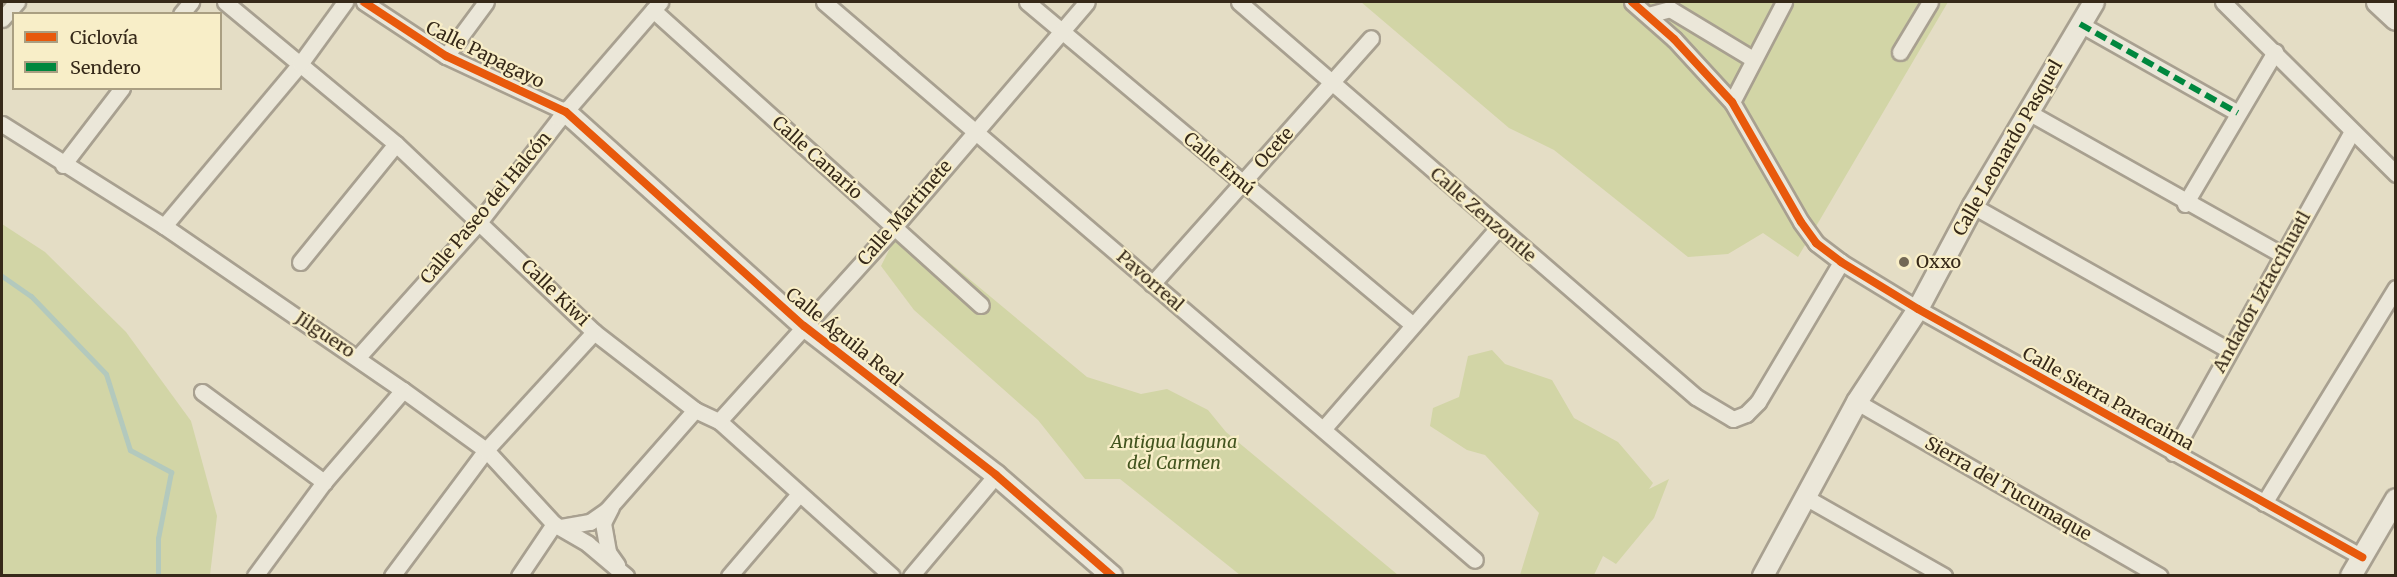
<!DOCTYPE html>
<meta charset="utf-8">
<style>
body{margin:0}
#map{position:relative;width:2397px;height:577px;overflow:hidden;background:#e4ddc5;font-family:Merriweather,serif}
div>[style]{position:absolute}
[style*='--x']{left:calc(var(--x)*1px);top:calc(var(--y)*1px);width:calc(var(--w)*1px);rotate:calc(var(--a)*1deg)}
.green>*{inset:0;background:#d2d5a6}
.stream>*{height:5px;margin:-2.5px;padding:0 2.5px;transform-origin:2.5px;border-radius:2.5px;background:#b3c9bd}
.roads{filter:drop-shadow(2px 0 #a8a090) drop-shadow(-2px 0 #a8a090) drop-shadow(0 2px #a8a090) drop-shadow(0 -2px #a8a090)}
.minor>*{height:15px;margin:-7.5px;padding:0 7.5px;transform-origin:7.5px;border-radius:7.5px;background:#ebe7d9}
.tertiary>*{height:20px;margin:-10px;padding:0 10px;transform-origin:10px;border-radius:10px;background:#ebe7d9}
.secondary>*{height:22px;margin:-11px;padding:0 11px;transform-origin:11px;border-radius:11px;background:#ebe7d9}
.quiet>*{height:6px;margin-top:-3px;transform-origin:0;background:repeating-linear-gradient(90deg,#00873e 0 12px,transparent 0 18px)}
.cycleway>*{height:8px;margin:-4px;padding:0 4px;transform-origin:4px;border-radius:4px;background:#e8590c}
.dots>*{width:16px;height:16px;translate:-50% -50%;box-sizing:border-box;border:3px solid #f8eec8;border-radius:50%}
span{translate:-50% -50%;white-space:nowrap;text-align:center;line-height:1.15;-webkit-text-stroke:4.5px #f8eec8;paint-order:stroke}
.street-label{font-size:18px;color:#362919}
.poi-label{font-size:18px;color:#362919}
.left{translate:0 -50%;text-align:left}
.park-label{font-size:18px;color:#42541e;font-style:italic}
.frame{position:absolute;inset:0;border:3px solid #362919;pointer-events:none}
.legend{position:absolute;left:12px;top:12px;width:210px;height:78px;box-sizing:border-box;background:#f8eec8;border:2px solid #aa9f82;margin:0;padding:8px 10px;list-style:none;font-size:18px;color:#362919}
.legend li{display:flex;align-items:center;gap:12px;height:30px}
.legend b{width:30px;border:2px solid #aa9f82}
</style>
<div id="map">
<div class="green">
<div style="clip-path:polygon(1361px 2px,1948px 2px,1798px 257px,1763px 233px,1728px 254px,1688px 257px,1554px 150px,1509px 128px)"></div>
<div style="clip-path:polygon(2px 224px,45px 252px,126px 332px,191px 421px,217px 516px,210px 575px,2px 575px)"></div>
<div style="clip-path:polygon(895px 238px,932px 248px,1087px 377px,1141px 394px,1167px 389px,1208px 410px,1226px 432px,1398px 575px,1240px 575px,1120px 479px,1085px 479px,1038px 420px,914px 310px,881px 266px)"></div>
<div style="clip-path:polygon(1492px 350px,1505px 364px,1552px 380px,1574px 418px,1618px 442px,1653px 483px,1649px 489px,1669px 479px,1654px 518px,1616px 564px,1603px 556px,1594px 575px,1520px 575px,1539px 513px,1485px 455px,1467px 450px,1430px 426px,1433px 408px,1459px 397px,1468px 356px)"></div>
</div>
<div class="stream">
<div style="--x:2;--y:276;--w:35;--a:35"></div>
<div style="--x:31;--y:296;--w:108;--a:46.1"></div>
<div style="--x:106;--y:374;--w:80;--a:72.5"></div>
<div style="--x:130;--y:450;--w:47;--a:28.2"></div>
<div style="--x:171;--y:472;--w:67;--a:101.1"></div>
<div style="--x:158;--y:538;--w:38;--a:90"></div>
</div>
<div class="roads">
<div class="minor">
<div style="--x:225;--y:2;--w:222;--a:39.7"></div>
<div style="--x:396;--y:144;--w:273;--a:43.5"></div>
<div style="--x:594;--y:332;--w:128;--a:37.7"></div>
<div style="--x:695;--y:410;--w:26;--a:25"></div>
<div style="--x:719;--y:421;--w:232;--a:41.9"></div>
<div style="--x:364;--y:2;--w:98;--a:33.4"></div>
<div style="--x:446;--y:56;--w:132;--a:25"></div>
<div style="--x:824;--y:2;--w:857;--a:40.6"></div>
<div style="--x:1027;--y:2;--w:503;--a:39.92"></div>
<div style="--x:1239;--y:2;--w:604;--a:40.84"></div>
<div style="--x:1696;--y:397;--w:43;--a:30.7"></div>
<div style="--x:1733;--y:419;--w:14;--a:-21"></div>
<div style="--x:1746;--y:414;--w:17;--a:-45"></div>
<div style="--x:1758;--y:402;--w:163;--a:-59.3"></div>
<div style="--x:1632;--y:2;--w:56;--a:41.4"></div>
<div style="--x:1674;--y:39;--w:86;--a:47.4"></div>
<div style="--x:1732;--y:102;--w:138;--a:60.1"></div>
<div style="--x:1801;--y:222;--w:26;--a:54"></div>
<div style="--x:1816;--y:243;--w:31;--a:37"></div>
<div style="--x:1841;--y:262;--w:90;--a:31.4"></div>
<div style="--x:1918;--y:309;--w:509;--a:29.19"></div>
<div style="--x:2223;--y:2;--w:244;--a:44.8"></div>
<div style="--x:653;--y:10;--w:441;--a:42"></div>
<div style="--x:181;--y:14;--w:16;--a:-50"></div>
<div style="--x:1648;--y:15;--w:23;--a:-15"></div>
<div style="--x:1670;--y:9;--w:97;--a:31.1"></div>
<div style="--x:2;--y:19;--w:23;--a:-49"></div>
<div style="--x:2080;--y:24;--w:181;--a:29.4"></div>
<div style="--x:1900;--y:52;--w:58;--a:-59"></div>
<div style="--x:446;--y:56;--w:67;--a:-53.5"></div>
<div style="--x:1732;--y:102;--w:113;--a:-62.5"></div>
<div style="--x:2028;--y:112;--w:290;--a:29.3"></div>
<div style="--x:2;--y:124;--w:191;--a:32.2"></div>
<div style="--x:164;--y:226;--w:290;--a:34.5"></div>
<div style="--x:403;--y:390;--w:102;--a:35.9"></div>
<div style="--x:486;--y:450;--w:100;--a:47.4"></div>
<div style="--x:554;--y:524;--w:39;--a:30"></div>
<div style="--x:588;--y:544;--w:50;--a:40.1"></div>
<div style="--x:63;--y:165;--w:97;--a:-52.5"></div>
<div style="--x:2185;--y:204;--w:177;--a:-59.4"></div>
<div style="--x:1973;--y:206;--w:294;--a:29.4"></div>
<div style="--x:164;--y:226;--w:212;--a:-50"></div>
<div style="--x:300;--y:64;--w:77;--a:-54"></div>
<div style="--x:300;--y:262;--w:152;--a:-50.9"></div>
<div style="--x:1152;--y:284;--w:329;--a:-48.3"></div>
<div style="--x:358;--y:357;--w:183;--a:-48.1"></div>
<div style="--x:480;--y:221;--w:129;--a:-52.2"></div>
<div style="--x:559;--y:119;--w:155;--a:-49.2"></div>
<div style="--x:202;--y:392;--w:152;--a:36.4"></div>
<div style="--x:1857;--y:402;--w:349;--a:29.9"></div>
<div style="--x:719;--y:421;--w:261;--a:-47.9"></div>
<div style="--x:894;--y:227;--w:296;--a:-49.4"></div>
<div style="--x:1324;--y:428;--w:264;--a:-49"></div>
<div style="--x:2173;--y:453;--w:368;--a:-60.9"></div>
<div style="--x:1805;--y:497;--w:160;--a:29.6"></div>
<div style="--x:2264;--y:503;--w:252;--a:-58.5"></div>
<div style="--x:611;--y:507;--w:18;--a:117"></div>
<div style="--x:603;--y:523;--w:29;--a:80"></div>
<div style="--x:608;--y:552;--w:16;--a:55"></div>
<div style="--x:561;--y:527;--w:29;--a:-10"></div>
<div style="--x:590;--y:522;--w:21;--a:-35"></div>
<div style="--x:607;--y:510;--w:133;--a:-48.7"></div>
<div style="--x:255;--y:576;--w:117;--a:-53.7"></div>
<div style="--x:324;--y:482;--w:121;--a:-49.3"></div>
<div style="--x:392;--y:576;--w:157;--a:-53.3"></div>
<div style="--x:486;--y:450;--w:160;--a:-47.5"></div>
<div style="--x:519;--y:576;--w:63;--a:-56.1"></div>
<div style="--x:729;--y:576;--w:108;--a:-49.5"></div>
<div style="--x:911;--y:576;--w:132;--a:-49.9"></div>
</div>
<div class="tertiary">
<div style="--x:566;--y:112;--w:320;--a:42"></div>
<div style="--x:804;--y:326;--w:243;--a:37.8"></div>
<div style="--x:996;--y:475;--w:154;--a:41"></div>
<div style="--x:1763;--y:576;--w:198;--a:-61.6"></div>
<div style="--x:1857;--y:402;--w:111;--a:-56.7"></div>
<div style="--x:1918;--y:309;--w:117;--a:-61.9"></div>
<div style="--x:1973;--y:206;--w:237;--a:-59.3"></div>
<div style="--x:2351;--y:576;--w:89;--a:-59.7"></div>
</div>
<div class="secondary">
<div style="--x:2378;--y:2;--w:25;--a:43"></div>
</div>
</div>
<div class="quiet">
<div style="--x:2080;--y:24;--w:181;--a:29.4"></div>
</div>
<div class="cycleway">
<div style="--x:364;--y:2;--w:98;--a:33.4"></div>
<div style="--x:446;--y:56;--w:132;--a:25"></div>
<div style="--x:566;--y:112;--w:320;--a:42"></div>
<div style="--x:804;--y:326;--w:243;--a:37.8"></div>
<div style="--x:996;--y:475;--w:154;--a:41"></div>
<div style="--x:1632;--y:2;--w:56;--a:41.4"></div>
<div style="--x:1674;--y:39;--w:86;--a:47.4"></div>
<div style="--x:1732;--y:102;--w:138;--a:60.1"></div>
<div style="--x:1801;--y:222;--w:26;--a:54"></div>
<div style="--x:1816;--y:243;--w:31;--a:37"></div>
<div style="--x:1841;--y:262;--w:90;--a:31.4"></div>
<div style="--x:1918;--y:309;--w:509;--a:29.19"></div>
</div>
<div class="dots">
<div style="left:1904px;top:262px;background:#736855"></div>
</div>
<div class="street-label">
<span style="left:485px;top:55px;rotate:26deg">Calle Papagayo</span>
<span style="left:1274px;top:148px;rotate:-48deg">Ocete</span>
<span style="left:2008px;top:148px;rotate:-60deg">Calle Leonardo Pasquel</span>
<span style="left:817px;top:158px;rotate:42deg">Calle Canario</span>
<span style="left:1219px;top:164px;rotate:40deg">Calle Emú</span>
<span style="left:486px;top:208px;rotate:-50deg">Calle Paseo del Halcón</span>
<span style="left:905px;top:213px;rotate:-49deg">Calle Martinete</span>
<span style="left:1483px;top:215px;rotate:41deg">Calle Zenzontle</span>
<span style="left:1150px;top:281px;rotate:41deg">Pavorreal</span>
<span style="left:2262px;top:292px;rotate:-61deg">Andador Iztaccíhuatl</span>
<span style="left:555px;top:293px;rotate:44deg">Calle Kiwi</span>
<span style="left:325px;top:335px;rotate:34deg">Jilguero</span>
<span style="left:844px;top:337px;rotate:39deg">Calle Águila Real</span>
<span style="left:2108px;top:399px;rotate:29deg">Calle Sierra Paracaima</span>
<span style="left:2008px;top:489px;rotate:30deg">Sierra del Tucumaque</span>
</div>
<div class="poi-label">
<span class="left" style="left:1916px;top:262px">Oxxo</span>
</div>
<div class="park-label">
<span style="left:1174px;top:453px">Antigua laguna<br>del Carmen</span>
</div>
<div class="frame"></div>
<ul class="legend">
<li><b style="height:8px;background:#e8590c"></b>Ciclovía</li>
<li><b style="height:8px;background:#00873e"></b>Sendero</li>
</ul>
</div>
